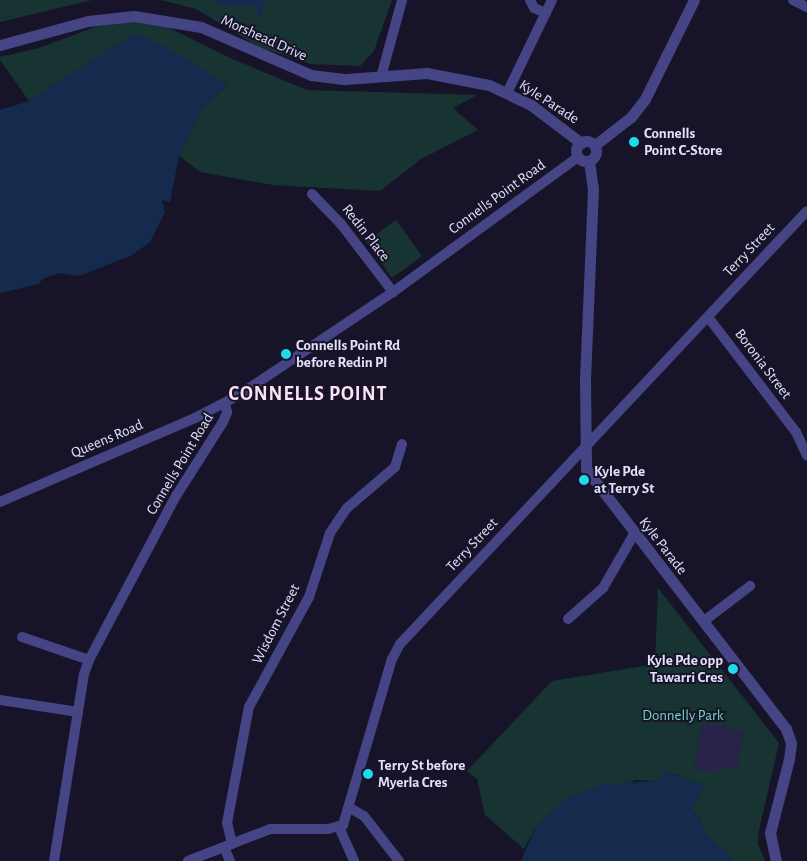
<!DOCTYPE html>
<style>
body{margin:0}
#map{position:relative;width:807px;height:861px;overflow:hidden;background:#17142a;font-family:"Alegreya Sans",sans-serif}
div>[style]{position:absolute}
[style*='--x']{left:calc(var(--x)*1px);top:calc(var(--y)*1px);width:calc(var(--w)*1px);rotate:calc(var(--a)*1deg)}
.green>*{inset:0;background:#173432}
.water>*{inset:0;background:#152b4d}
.building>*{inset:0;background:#292249}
.minor>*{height:10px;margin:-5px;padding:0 5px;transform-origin:5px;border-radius:5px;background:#454485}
.tertiary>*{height:11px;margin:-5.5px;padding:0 5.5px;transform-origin:5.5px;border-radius:5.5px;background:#454485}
.tertiary>.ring{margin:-5.5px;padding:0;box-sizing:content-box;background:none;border:11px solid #454485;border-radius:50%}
.dots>*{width:14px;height:14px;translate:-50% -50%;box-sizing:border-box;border:2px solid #17142a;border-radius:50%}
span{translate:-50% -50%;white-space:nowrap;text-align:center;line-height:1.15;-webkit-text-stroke:4px #17142a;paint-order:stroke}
.street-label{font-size:15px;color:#e3e0fc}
.poi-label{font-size:15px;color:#e3e0fc;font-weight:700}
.left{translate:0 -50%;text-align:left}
.right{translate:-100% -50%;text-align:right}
.park-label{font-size:15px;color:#71d7bb}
.district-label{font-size:20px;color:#fce2f3;font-weight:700;letter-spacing:1px}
</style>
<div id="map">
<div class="green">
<div style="clip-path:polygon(0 0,92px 0,0 22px)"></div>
<div style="clip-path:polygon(161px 0,392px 0,374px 51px,360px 66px,310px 64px,259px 47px,196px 9px)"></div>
<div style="clip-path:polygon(136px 20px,163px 25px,230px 58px,307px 90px,477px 95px,453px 108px,478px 130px,421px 159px,380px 191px,273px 185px,200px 172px,179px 156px,200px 111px,228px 85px,136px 33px,29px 101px,0 60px,0 57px,39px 48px,95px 27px)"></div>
<div style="clip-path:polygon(396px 220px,422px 256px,392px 278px,366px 242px)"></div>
<div style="clip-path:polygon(658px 588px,779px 743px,759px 830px,758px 844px,765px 861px,732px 861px,731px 856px,707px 836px,700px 818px,691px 810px,704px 785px,665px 771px,658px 781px,635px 780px,536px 826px,524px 849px,485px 815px,477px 779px,467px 771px,552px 681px,655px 664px)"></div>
</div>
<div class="water">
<div style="clip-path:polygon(209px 0,266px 0,260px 19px,253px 5px,229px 6px)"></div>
<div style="clip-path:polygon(136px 33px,166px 47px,228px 85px,200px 111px,179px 156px,170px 202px,162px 200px,165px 212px,150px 242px,132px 255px,79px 276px,59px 273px,42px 279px,39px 284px,0 293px,0 110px,29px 101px)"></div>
<div style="clip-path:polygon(664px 771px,704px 785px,691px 810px,700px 818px,707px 836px,731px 856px,732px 861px,521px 861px,536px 826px,554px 808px,571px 797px,602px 784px,658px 781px)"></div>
</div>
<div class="building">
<div style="clip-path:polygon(702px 722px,744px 732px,737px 769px,719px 766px,717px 773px,693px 769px)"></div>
</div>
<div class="minor">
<div style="--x:530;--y:0;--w:9;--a:63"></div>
<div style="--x:534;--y:8;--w:13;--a:23"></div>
<div style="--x:793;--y:0;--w:16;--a:27"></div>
<div style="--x:381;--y:77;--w:80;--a:-74.7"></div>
<div style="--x:507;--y:93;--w:103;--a:-64.2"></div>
<div style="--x:312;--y:194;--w:42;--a:46"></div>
<div style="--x:341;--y:224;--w:86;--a:52.6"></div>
<div style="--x:708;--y:317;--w:145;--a:52.6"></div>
<div style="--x:796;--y:432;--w:26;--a:65"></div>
<div style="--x:0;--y:502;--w:212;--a:-23.3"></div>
<div style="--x:195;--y:418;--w:50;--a:-27.6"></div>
<div style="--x:239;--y:395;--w:185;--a:-33.8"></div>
<div style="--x:393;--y:292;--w:229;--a:-36.1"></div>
<div style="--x:568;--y:619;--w:47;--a:-41.5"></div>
<div style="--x:603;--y:588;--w:62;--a:-60.1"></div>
<div style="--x:704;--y:621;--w:58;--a:-37.3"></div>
<div style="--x:22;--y:637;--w:71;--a:18.9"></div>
<div style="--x:0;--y:700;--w:79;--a:8.7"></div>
<div style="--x:350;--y:808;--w:16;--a:30"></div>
<div style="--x:364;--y:816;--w:57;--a:52.1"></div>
<div style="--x:339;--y:827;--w:37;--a:66"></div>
<div style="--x:232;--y:844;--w:22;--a:-103"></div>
<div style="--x:227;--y:823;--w:118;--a:-79.3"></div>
<div style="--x:249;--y:707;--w:125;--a:-61.4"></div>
<div style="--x:309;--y:597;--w:67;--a:-71.8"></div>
<div style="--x:330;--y:533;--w:30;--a:-56"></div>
<div style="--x:347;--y:508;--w:63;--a:-40.5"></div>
<div style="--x:395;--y:467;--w:24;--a:-73"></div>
<div style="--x:224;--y:847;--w:15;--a:67"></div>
<div style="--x:54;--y:861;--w:189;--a:-80.9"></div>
<div style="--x:84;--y:674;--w:15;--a:-70"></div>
<div style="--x:89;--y:660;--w:186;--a:-62.1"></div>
<div style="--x:176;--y:496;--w:88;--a:-57.6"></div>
<div style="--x:223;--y:422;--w:11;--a:-68"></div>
<div style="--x:227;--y:412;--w:9;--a:-103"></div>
<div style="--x:188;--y:861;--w:88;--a:-21.3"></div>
<div style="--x:270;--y:829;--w:58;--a:0"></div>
<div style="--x:328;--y:829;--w:16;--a:-15"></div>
<div style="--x:343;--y:825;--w:173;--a:-73.6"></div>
<div style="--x:392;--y:659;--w:17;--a:-62"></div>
<div style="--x:400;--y:644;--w:594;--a:-46.77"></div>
</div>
<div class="tertiary">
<div style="--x:0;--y:45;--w:91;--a:-15.3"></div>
<div style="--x:88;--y:21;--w:46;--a:-6.2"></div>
<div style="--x:134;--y:16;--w:68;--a:9.3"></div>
<div style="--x:201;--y:27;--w:120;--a:23.6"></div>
<div style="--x:311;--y:75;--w:35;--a:7"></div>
<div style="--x:346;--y:79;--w:81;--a:-4.2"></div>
<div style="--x:427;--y:73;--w:63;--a:11"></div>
<div style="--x:489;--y:85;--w:47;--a:25.5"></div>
<div style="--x:531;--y:105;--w:63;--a:37.2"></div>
<div class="ring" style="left:576px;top:141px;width:9px;height:9px"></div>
<div style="--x:595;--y:145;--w:46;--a:-37.9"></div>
<div style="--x:631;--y:117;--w:23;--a:-52"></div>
<div style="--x:645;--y:99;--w:110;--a:-63.7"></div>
<div style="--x:589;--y:161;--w:28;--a:82"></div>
<div style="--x:593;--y:189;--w:192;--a:92.4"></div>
<div style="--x:585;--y:381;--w:88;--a:89.3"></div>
<div style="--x:586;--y:469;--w:328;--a:52.4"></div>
<div style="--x:786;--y:729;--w:15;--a:70"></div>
<div style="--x:791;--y:743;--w:16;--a:97"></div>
<div style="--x:789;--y:759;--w:76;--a:104.4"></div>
<div style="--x:770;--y:833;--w:29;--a:78"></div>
</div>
<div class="dots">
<div style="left:634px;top:142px;background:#1fdae9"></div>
<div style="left:286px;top:354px;background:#1fdae9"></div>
<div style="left:584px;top:480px;background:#1fdae9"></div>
<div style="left:733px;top:669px;background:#1fdae9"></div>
<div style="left:368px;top:774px;background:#1fdae9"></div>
</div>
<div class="street-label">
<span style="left:264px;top:38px;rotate:24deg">Morshead Drive</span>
<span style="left:549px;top:102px;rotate:33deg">Kyle Parade</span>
<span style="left:497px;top:197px;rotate:-36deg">Connells Point Road</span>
<span style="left:366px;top:233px;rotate:52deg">Redin Place</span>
<span style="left:749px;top:250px;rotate:-47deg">Terry Street</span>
<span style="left:763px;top:364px;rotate:53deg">Boronia Street</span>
<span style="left:107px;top:439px;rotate:-23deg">Queens Road</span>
<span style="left:180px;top:464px;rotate:-59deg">Connells Point Road</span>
<span style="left:472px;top:545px;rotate:-47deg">Terry Street</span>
<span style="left:663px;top:546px;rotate:52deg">Kyle Parade</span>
<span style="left:276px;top:624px;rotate:-63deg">Wisdom Street</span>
</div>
<div class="poi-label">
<span class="left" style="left:644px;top:142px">Connells<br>Point C-Store</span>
<span class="left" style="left:296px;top:354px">Connells Point Rd<br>before Redin Pl</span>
<span class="left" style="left:594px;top:480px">Kyle Pde<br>at Terry St</span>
<span class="right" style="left:723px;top:669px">Kyle Pde opp<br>Tawarri Cres</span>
<span class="left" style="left:378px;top:774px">Terry St before<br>Myerla Cres</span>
</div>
<div class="park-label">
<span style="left:683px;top:716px">Donnelly Park</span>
</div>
<div class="district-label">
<span style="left:308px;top:394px">CONNELLS POINT</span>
</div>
</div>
